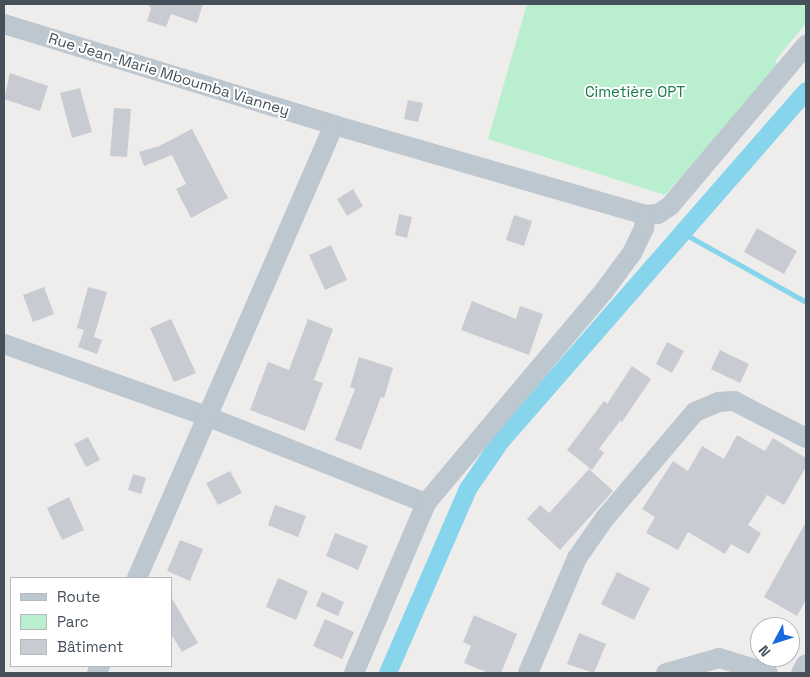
<!DOCTYPE html>
<meta charset="utf-8">
<style>
body{margin:0}
#map{position:relative;width:810px;height:677px;overflow:hidden;background:#efecec;font-family:"Space Grotesk",sans-serif}
div>[style]{position:absolute}
[style*='--x']{left:calc(var(--x)*1px);top:calc(var(--y)*1px);width:calc(var(--w)*1px);rotate:calc(var(--a)*1deg)}
.green>*{inset:0;background:#b9efcf}
.stream>*{height:5px;margin:-2.5px;padding:0 2.5px;transform-origin:2.5px;border-radius:2.5px;background:#86d5ec}
.canal>*{height:18px;margin:-9px;padding:0 9px;transform-origin:9px;border-radius:9px;background:#86d5ec}
.building>*{inset:0;background:#c9cbd2}
.street>*{height:20px;margin:-10px;padding:0 10px;transform-origin:10px;border-radius:10px;background:#bdc7cf}
span{translate:-50% -50%;white-space:nowrap;text-align:center;line-height:1.15;-webkit-text-stroke:4px #fff;paint-order:stroke}
.street-label{font-size:15px;color:#45505a}
.park-label{font-size:15px;color:#157b4a}
.frame{position:absolute;inset:0;border:5px solid #45505a;pointer-events:none}
.legend{position:absolute;left:10px;top:577px;width:162px;height:90px;box-sizing:border-box;background:#fff;border:1px solid #b5b9bd;margin:0;padding:6px 9px;list-style:none;font-size:15px;color:#45505a}
.legend li{display:flex;align-items:center;gap:10px;height:25px}
.legend b{width:25px;border:1px solid #b5b9bd}
.north{position:absolute;left:750px;top:617px;width:50px;height:50px;box-sizing:border-box;background:#fff;border:1px solid #b5b9bd;border-radius:50%;rotate:230deg;font-size:14px;font-weight:700;line-height:20px;text-align:center;color:#45505a}
.north::after{content:'';display:block;margin:auto;width:18px;height:22px;background:#176bdf;clip-path:polygon(50% 0,100% 100%,50% 72%,0 100%)}
</style>
<div id="map">
<div class="green">
<div style="clip-path:polygon(527px 4px,806px 4px,806px 23px,775px 61px,780px 67px,665px 195px,488px 139px)"></div>
</div>
<div class="stream">
<div style="--x:683;--y:233;--w:141;--a:29.3"></div>
</div>
<div class="canal">
<div style="--x:388;--y:673;--w:201;--a:-66.5"></div>
<div style="--x:468;--y:489;--w:58;--a:-55.5"></div>
<div style="--x:501;--y:441;--w:464;--a:-48.9"></div>
</div>
<div class="building">
<div style="clip-path:polygon(147px 4px,203px 4px,197px 23px,171px 14px,166px 27px,147px 21px,151px 8px)"></div>
<div style="clip-path:polygon(10px 73px,48px 86px,40px 111px,4px 99px)"></div>
<div style="clip-path:polygon(80px 88px,92px 132px,72px 138px,60px 93px)"></div>
<div style="clip-path:polygon(408px 100px,423px 103px,418px 122px,404px 119px)"></div>
<div style="clip-path:polygon(114px 108px,131px 109px,127px 157px,110px 156px)"></div>
<div style="clip-path:polygon(192px 129px,228px 198px,191px 218px,176px 189px,186px 184px,172px 155px,144px 166px,139px 152px,159px 146px)"></div>
<div style="clip-path:polygon(353px 189px,363px 206px,347px 216px,337px 199px)"></div>
<div style="clip-path:polygon(399px 214px,412px 217px,407px 238px,395px 235px)"></div>
<div style="clip-path:polygon(514px 215px,532px 221px,524px 246px,506px 240px)"></div>
<div style="clip-path:polygon(757px 228px,797px 251px,784px 274px,744px 252px)"></div>
<div style="clip-path:polygon(331px 245px,347px 280px,325px 290px,309px 255px)"></div>
<div style="clip-path:polygon(44px 287px,54px 314px,33px 322px,23px 295px)"></div>
<div style="clip-path:polygon(88px 287px,107px 292px,94px 337px,102px 340px,97px 354px,78px 347px,84px 330px,77px 328px)"></div>
<div style="clip-path:polygon(472px 301px,516px 319px,520px 306px,543px 314px,529px 355px,461px 330px)"></div>
<div style="clip-path:polygon(171px 319px,196px 373px,174px 382px,150px 328px)"></div>
<div style="clip-path:polygon(308px 319px,333px 329px,314px 380px,323px 383px,305px 431px,250px 410px,268px 362px,289px 370px)"></div>
<div style="clip-path:polygon(667px 342px,684px 351px,672px 373px,656px 364px)"></div>
<div style="clip-path:polygon(720px 350px,749px 364px,740px 383px,711px 369px)"></div>
<div style="clip-path:polygon(359px 357px,393px 368px,384px 398px,381px 397px,361px 450px,335px 440px,355px 389px,350px 387px)"></div>
<div style="clip-path:polygon(632px 366px,651px 379px,622px 422px,620px 421px,599px 449px,604px 453px,592px 470px,567px 450px,604px 401px,607px 404px)"></div>
<div style="clip-path:polygon(737px 435px,765px 451px,773px 438px,806px 458px,806px 467px,784px 505px,767px 495px,748px 525px,761px 533px,749px 554px,731px 544px,725px 554px,688px 532px,678px 550px,646px 533px,655px 517px,642px 509px,673px 461px,688px 471px,702px 446px,724px 459px)"></div>
<div style="clip-path:polygon(88px 437px,100px 460px,86px 467px,74px 444px)"></div>
<div style="clip-path:polygon(589px 469px,613px 491px,560px 550px,527px 519px,540px 505px,549px 513px)"></div>
<div style="clip-path:polygon(230px 471px,242px 493px,218px 505px,206px 483px)"></div>
<div style="clip-path:polygon(133px 474px,146px 478px,141px 494px,128px 490px)"></div>
<div style="clip-path:polygon(69px 497px,84px 530px,62px 540px,47px 508px)"></div>
<div style="clip-path:polygon(275px 505px,306px 516px,298px 537px,268px 525px)"></div>
<div style="clip-path:polygon(806px 522px,806px 600px,797px 616px,764px 597px)"></div>
<div style="clip-path:polygon(335px 533px,368px 546px,358px 570px,326px 556px)"></div>
<div style="clip-path:polygon(180px 540px,203px 549px,190px 581px,167px 571px)"></div>
<div style="clip-path:polygon(617px 572px,650px 588px,634px 620px,601px 604px)"></div>
<div style="clip-path:polygon(278px 578px,308px 591px,296px 620px,266px 607px)"></div>
<div style="clip-path:polygon(322px 592px,344px 602px,338px 616px,316px 606px)"></div>
<div style="clip-path:polygon(171px 597px,198px 643px,182px 652px,171px 634px)"></div>
<div style="clip-path:polygon(474px 615px,517px 634px,501px 673px,489px 673px,464px 663px,471px 646px,463px 642px)"></div>
<div style="clip-path:polygon(325px 619px,354px 632px,342px 659px,313px 646px)"></div>
<div style="clip-path:polygon(579px 633px,606px 644px,594px 673px,567px 664px)"></div>
</div>
<div class="street">
<div style="--x:4;--y:24;--w:345;--a:17"></div>
<div style="--x:334;--y:125;--w:324;--a:16.1"></div>
<div style="--x:645;--y:215;--w:13;--a:-4"></div>
<div style="--x:658;--y:214;--w:14;--a:-34"></div>
<div style="--x:670;--y:206;--w:211;--a:-49.8"></div>
<div style="--x:4;--y:344;--w:214;--a:19.6"></div>
<div style="--x:206;--y:416;--w:237;--a:21.6"></div>
<div style="--x:137;--y:578;--w:494;--a:-66.5"></div>
<div style="--x:97;--y:673;--w:8;--a:-67"></div>
<div style="--x:354;--y:673;--w:185;--a:-67"></div>
<div style="--x:426;--y:503;--w:277;--a:-50"></div>
<div style="--x:604;--y:291;--w:47;--a:-53.6"></div>
<div style="--x:632;--y:253;--w:28;--a:-64"></div>
<div style="--x:644;--y:228;--w:13;--a:-86"></div>
<div style="--x:528;--y:673;--w:125;--a:-66.9"></div>
<div style="--x:577;--y:558;--w:49;--a:-55"></div>
<div style="--x:605;--y:518;--w:139;--a:-49.7"></div>
<div style="--x:695;--y:412;--w:25;--a:-23"></div>
<div style="--x:718;--y:402;--w:16;--a:-4"></div>
<div style="--x:734;--y:401;--w:81;--a:27.2"></div>
<div style="--x:666;--y:673;--w:55;--a:-15.8"></div>
<div style="--x:719;--y:658;--w:51;--a:17"></div>
<div style="--x:801;--y:673;--w:10;--a:-61"></div>
</div>
<div class="street-label">
<span style="left:169px;top:74px;rotate:17deg">Rue Jean-Marie Mboumba Vianney</span>
</div>
<div class="park-label">
<span style="left:635px;top:92px">Cimetière OPT</span>
</div>
<div class="frame"></div>
<ul class="legend">
<li><b style="height:6px;background:#bdc7cf"></b>Route</li>
<li><b style="height:14px;background:#b9efcf"></b>Parc</li>
<li><b style="height:14px;background:#c9cbd2"></b>Bâtiment</li>
</ul>
<div class="north">N</div>
</div>
